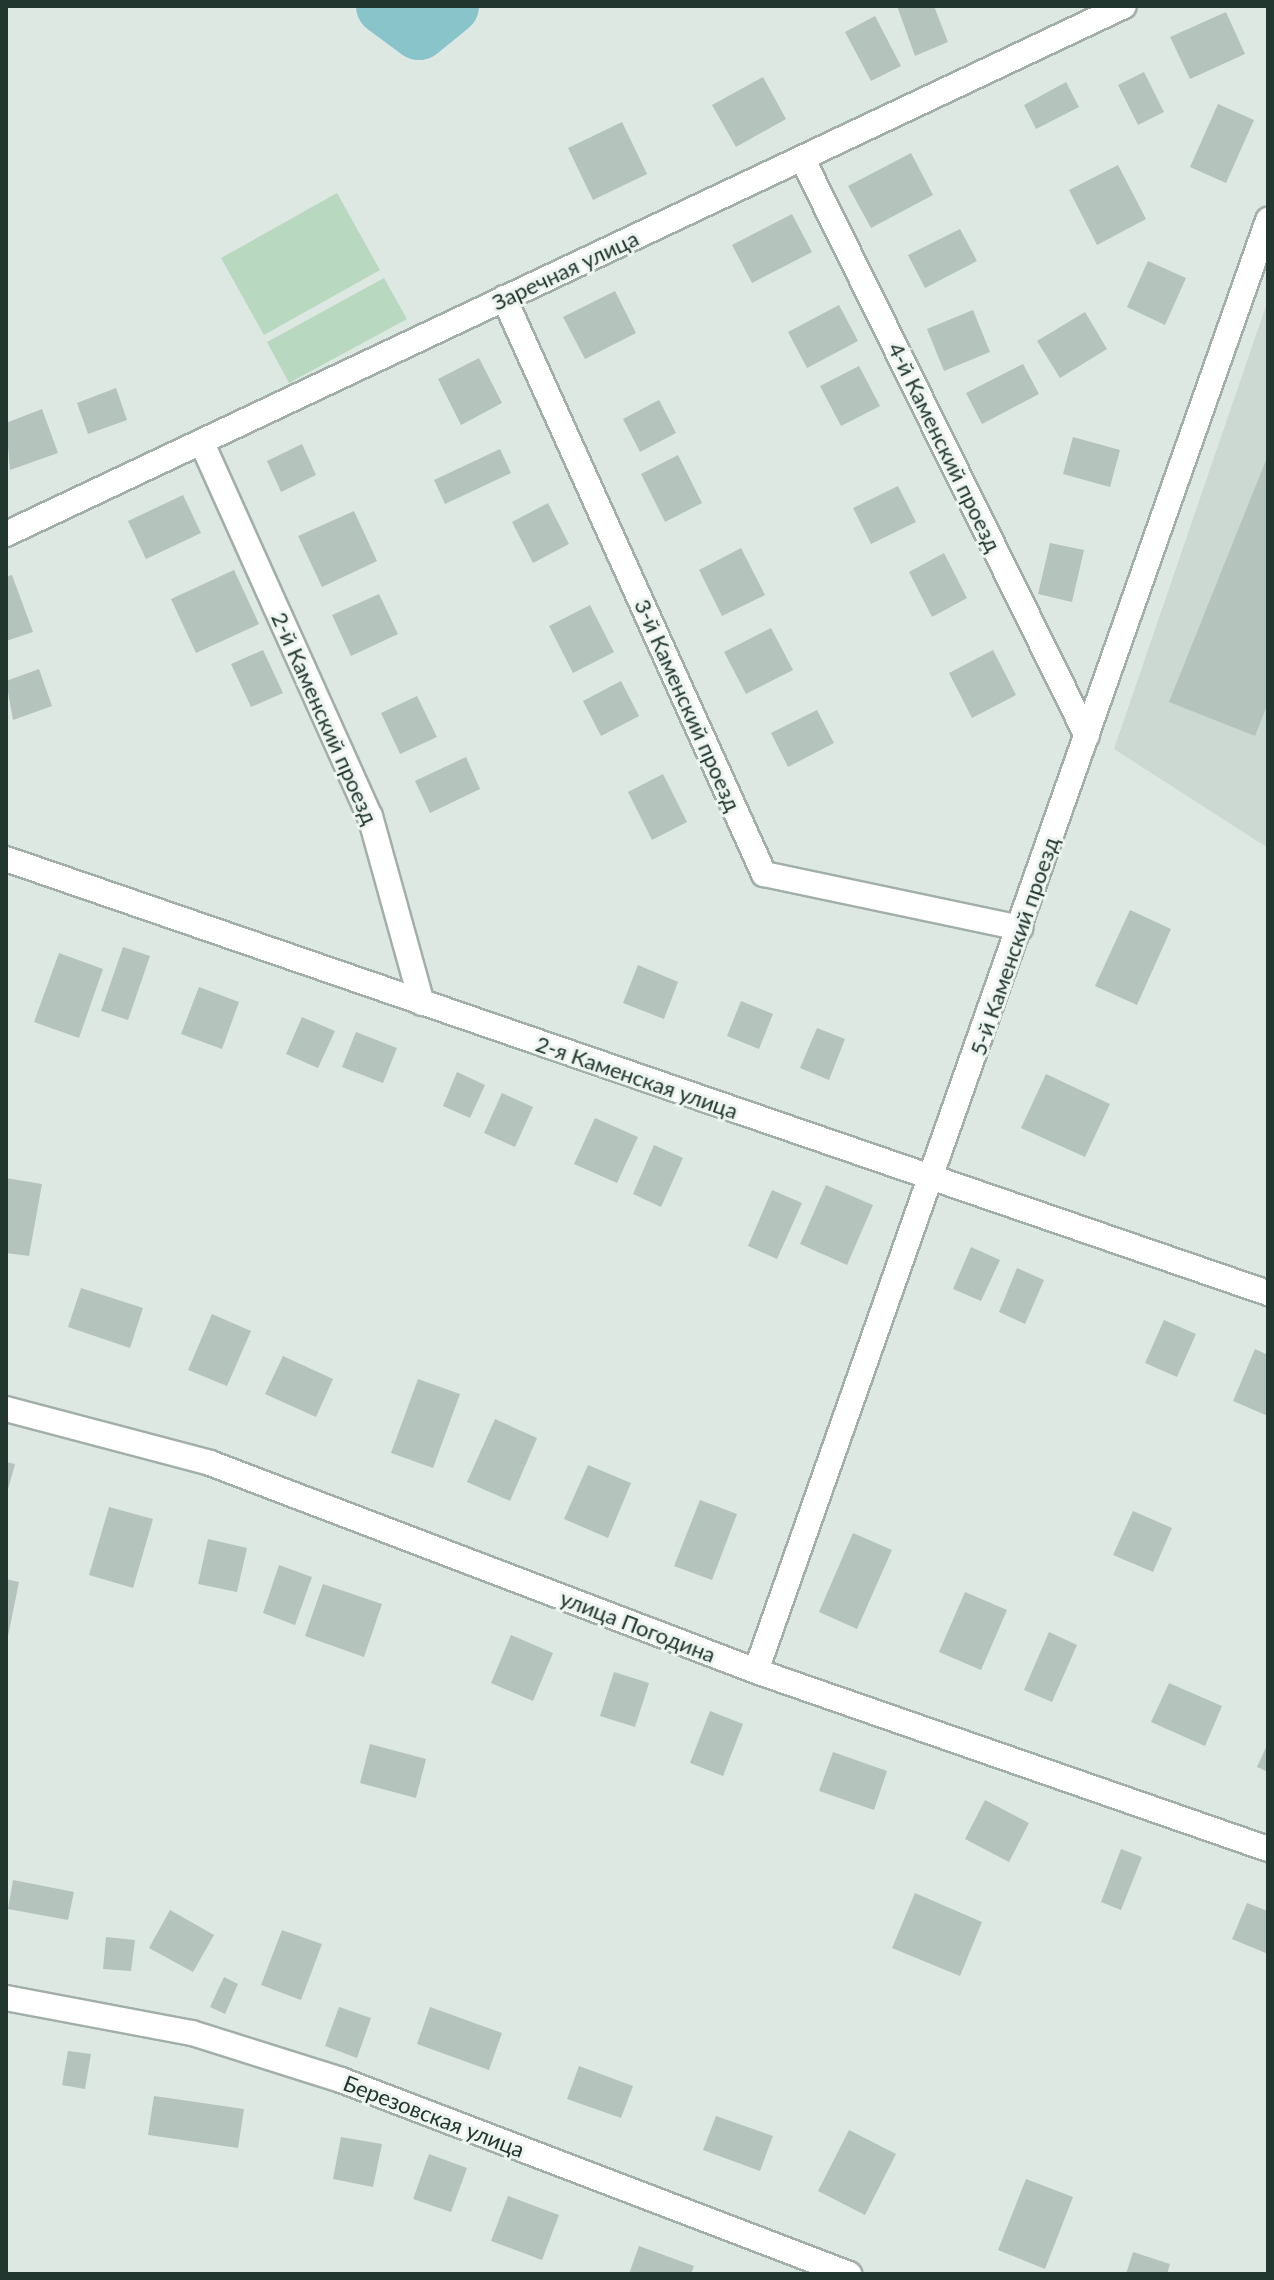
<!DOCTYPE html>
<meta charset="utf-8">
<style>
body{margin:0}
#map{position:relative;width:1274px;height:2280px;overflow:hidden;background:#dee8e3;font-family:Lato,sans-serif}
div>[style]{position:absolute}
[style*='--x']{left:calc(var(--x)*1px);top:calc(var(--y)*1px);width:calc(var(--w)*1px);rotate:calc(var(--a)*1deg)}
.built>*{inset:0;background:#ccd8d2}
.green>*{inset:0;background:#b8d8bf}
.river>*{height:58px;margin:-29px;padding:0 29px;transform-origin:29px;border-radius:29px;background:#89c4ca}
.building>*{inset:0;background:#b4c3bc}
.roads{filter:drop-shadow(2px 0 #a2afa9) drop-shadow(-2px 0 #a2afa9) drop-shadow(0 2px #a2afa9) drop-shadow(0 -2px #a2afa9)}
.minor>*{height:24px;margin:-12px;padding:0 12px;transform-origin:12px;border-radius:12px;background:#fff}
.tertiary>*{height:24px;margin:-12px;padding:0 12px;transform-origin:12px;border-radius:12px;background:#fff}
span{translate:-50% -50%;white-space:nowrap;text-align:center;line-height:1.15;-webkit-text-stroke:6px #eef5f1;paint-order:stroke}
.street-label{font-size:22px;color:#21362f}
.frame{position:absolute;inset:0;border:8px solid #21362f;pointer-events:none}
</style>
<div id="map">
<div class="built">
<div style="clip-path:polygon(1268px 300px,1268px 848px,1114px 749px)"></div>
</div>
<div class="green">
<div style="clip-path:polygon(337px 193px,380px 270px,264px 335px,221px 258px)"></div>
<div style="clip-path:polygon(384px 278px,407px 319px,289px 383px,267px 342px)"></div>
</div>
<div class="river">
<div style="--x:385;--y:6;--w:42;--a:36.3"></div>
<div style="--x:419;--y:31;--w:40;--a:-39"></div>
</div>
<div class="building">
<div style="clip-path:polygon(897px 6px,934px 6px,948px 42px,915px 56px)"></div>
<div style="clip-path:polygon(1226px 12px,1245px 54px,1190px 79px,1170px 37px)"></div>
<div style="clip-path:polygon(875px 16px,901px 66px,871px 81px,845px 32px)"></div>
<div style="clip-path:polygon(1144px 72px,1164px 112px,1138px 125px,1118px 85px)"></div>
<div style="clip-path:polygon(763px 77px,786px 119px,736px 147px,712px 105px)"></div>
<div style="clip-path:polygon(1066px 82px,1079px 107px,1036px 129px,1024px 105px)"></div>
<div style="clip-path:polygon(1218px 104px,1254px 120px,1226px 183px,1190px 167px)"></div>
<div style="clip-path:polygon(622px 122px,647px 174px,593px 200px,568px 148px)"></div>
<div style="clip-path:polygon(911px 153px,933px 195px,871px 228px,848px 186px)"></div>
<div style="clip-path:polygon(1118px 165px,1146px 219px,1097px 245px,1069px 190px)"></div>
<div style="clip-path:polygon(792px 214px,812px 252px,752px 283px,732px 245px)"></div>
<div style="clip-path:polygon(960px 229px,977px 261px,925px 288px,908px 255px)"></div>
<div style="clip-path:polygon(1148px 261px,1186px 278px,1165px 325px,1127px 307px)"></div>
<div style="clip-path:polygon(615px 291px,636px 333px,585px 359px,563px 317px)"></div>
<div style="clip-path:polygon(839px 305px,858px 341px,807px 368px,788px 332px)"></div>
<div style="clip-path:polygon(973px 310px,990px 352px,944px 371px,927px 329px)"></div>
<div style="clip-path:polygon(1085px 312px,1107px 349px,1060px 378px,1037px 341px)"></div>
<div style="clip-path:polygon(479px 358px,502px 403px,461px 425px,438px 379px)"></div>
<div style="clip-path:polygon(1023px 364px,1039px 394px,982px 424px,966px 393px)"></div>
<div style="clip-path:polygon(859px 366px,880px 406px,841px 426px,820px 386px)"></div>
<div style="clip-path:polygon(116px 388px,127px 420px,88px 434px,77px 403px)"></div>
<div style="clip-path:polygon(659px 400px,676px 433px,640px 452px,623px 419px)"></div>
<div style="clip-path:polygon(42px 409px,58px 453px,10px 470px,6px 423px)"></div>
<div style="clip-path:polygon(1073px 437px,1120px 450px,1110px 487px,1063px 474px)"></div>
<div style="clip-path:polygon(302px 444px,316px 475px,281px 492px,267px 461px)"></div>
<div style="clip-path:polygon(500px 449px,511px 473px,445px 504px,434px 480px)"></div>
<div style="clip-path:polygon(678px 455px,702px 503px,665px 522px,641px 474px)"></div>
<div style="clip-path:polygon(1268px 455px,1268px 703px,1255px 736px,1169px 702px)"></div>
<div style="clip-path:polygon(898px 486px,916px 522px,871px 544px,853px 508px)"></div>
<div style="clip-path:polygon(183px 495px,201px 533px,146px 559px,128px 521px)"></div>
<div style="clip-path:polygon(548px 503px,569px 544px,533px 563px,512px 522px)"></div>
<div style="clip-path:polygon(354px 511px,377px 561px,322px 587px,298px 536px)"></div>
<div style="clip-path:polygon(1050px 543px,1084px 550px,1072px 602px,1038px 594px)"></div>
<div style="clip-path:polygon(741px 548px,765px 595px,722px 616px,699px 570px)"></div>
<div style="clip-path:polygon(944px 553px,967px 598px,932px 617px,909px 572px)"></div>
<div style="clip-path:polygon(234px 570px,259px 624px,196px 653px,171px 599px)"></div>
<div style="clip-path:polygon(12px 575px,33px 632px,6px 641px,6px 577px)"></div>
<div style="clip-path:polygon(379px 594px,398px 634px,351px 656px,332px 615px)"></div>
<div style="clip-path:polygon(590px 605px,614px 652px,573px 673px,549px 626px)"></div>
<div style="clip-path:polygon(771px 628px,793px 670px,746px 694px,724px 652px)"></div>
<div style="clip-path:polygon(263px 650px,283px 693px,251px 707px,231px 664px)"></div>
<div style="clip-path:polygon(993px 650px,1016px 695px,972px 718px,949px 673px)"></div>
<div style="clip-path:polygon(39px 669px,52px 706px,13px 720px,6px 681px)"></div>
<div style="clip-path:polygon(621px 681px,639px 716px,601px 736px,583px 701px)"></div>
<div style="clip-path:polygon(417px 696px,437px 737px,400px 754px,381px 713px)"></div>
<div style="clip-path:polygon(817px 710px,834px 743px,788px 767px,771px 733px)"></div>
<div style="clip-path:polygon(466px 757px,480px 789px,430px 813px,415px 781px)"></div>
<div style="clip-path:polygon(663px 774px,687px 822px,652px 840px,628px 792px)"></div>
<div style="clip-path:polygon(1130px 910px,1171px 929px,1137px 1005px,1095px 986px)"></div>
<div style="clip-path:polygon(123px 947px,150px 956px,128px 1020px,101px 1011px)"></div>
<div style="clip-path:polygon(59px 953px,103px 969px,79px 1038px,34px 1022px)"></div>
<div style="clip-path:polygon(638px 965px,678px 982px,664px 1019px,623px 1003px)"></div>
<div style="clip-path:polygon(199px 987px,239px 1002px,222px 1049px,181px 1034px)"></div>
<div style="clip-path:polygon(741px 1001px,773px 1014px,759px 1049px,727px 1036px)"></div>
<div style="clip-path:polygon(302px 1017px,335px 1031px,318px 1068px,286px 1054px)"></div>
<div style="clip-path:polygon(817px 1028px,845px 1039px,829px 1080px,800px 1068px)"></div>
<div style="clip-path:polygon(356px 1032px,397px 1048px,383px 1083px,342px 1067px)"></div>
<div style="clip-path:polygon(457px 1072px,485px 1085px,470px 1118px,443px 1106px)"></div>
<div style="clip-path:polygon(1046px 1074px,1110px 1104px,1085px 1157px,1021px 1128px)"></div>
<div style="clip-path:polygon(502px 1093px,533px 1107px,515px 1147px,484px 1133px)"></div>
<div style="clip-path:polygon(595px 1118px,638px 1137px,617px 1183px,574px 1164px)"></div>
<div style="clip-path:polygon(654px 1145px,683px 1158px,661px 1207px,633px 1194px)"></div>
<div style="clip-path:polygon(6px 1178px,42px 1184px,29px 1256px,6px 1253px)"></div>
<div style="clip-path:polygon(826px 1185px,873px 1205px,847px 1265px,800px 1244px)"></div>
<div style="clip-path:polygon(772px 1190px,802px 1203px,777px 1259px,748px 1246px)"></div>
<div style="clip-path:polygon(971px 1247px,1000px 1260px,981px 1301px,953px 1289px)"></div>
<div style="clip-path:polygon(1017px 1268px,1044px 1280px,1025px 1324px,999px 1312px)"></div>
<div style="clip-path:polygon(81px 1288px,143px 1308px,130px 1348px,68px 1327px)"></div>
<div style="clip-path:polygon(212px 1314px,251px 1331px,227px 1386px,188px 1370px)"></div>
<div style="clip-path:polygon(1164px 1320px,1196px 1334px,1177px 1377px,1145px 1363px)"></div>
<div style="clip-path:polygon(1255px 1349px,1268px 1355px,1268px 1416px,1233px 1401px)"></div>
<div style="clip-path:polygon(283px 1356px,333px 1379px,316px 1417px,265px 1394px)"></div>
<div style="clip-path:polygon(418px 1379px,460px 1394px,433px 1468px,391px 1453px)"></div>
<div style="clip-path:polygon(495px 1419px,537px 1438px,510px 1501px,467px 1482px)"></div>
<div style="clip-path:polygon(6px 1462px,15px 1464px,7px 1493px,6px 1493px)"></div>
<div style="clip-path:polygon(588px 1465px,631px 1483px,608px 1538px,564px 1519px)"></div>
<div style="clip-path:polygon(700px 1500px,737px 1514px,712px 1580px,674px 1566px)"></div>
<div style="clip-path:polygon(109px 1507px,153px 1519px,133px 1588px,89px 1575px)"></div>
<div style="clip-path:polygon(1133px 1511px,1172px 1528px,1153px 1572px,1113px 1555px)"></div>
<div style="clip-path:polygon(853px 1533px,892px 1550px,857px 1629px,819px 1612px)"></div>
<div style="clip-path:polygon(208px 1539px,247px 1548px,237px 1592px,198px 1584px)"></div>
<div style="clip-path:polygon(279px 1565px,312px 1577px,295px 1625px,263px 1613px)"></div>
<div style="clip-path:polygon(6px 1579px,19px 1582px,7px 1641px,6px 1641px)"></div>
<div style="clip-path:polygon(323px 1584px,382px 1604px,364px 1657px,305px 1636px)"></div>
<div style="clip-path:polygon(965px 1592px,1007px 1610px,981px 1670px,939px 1652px)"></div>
<div style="clip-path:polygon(1049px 1632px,1077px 1645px,1052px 1702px,1024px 1690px)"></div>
<div style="clip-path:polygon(511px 1635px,553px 1653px,533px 1701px,491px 1683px)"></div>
<div style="clip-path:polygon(614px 1672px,649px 1683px,635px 1727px,600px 1716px)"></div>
<div style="clip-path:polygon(1169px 1683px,1222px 1706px,1205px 1746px,1151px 1722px)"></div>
<div style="clip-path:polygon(710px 1711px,743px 1724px,723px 1776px,690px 1763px)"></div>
<div style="clip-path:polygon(1268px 1743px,1268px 1772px,1257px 1767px)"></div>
<div style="clip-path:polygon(370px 1744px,426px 1759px,416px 1798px,360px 1783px)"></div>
<div style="clip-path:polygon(833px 1752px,887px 1771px,874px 1810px,819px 1791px)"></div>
<div style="clip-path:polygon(985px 1800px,1029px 1823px,1009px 1862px,965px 1839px)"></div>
<div style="clip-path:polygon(1121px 1849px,1142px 1857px,1121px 1910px,1101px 1902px)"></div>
<div style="clip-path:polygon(13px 1880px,74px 1892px,68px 1920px,8px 1909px)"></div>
<div style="clip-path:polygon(915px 1893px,982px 1922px,960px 1976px,892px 1948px)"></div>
<div style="clip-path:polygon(1247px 1903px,1268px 1911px,1268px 1954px,1232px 1939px)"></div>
<div style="clip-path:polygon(170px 1910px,214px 1935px,193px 1972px,149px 1948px)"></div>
<div style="clip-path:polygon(282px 1930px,322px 1944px,301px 2000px,261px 1985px)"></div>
<div style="clip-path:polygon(106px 1937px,135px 1940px,131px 1971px,103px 1969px)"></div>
<div style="clip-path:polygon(224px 1977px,238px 1984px,225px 2014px,210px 2007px)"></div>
<div style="clip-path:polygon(339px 2007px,371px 2018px,357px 2058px,325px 2046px)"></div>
<div style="clip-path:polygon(430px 2007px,502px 2033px,489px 2070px,417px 2044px)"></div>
<div style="clip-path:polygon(68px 2051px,91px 2054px,85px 2089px,62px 2085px)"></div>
<div style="clip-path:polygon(579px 2066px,633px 2086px,621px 2118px,567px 2099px)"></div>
<div style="clip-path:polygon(154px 2096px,244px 2109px,238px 2148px,148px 2135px)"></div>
<div style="clip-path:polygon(716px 2116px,773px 2136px,760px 2171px,703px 2150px)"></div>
<div style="clip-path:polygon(849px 2130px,896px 2154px,865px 2215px,818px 2191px)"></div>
<div style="clip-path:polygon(341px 2137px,382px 2144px,373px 2187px,333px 2179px)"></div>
<div style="clip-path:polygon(429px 2154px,467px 2168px,451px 2212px,413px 2199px)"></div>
<div style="clip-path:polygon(1026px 2179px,1073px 2197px,1045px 2269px,998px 2250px)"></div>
<div style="clip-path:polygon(508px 2196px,559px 2215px,542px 2260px,491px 2241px)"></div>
<div style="clip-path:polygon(639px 2246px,694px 2266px,691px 2274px,629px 2274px)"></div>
<div style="clip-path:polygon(1133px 2252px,1170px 2264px,1167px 2274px,1126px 2274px)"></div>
</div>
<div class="roads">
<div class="minor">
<div style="--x:802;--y:158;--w:644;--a:63.75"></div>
<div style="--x:504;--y:298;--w:632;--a:65.71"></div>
<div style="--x:764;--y:874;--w:262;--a:11.9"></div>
<div style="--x:202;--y:443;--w:409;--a:65.8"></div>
<div style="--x:370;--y:816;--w:194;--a:74.5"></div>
<div style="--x:6;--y:534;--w:1236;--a:-25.28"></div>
<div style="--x:6;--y:859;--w:1335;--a:18.98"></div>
<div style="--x:756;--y:1671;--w:1539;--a:-70.56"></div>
<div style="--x:6;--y:1998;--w:189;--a:10.7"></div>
<div style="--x:192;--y:2033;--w:156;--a:17.5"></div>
<div style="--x:341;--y:2080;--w:544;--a:20.9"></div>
</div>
<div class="tertiary">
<div style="--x:6;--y:1409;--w:211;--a:14.8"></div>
<div style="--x:210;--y:1463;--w:584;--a:20.85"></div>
<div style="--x:756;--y:1671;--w:542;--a:19.17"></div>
</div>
</div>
<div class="street-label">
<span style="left:565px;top:270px;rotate:-25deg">Заречная улица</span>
<span style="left:945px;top:447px;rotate:64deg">4-й Каменский проезд</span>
<span style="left:688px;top:705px;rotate:66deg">3-й Каменский проезд</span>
<span style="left:325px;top:718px;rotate:66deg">2-й Каменский проезд</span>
<span style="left:1014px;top:946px;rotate:-71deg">5-й Каменский проезд</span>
<span style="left:637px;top:1077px;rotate:19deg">2-я Каменская улица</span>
<span style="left:638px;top:1626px;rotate:21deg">улица Погодина</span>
<span style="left:434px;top:2116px;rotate:21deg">Березовская улица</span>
</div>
<div class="frame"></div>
</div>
